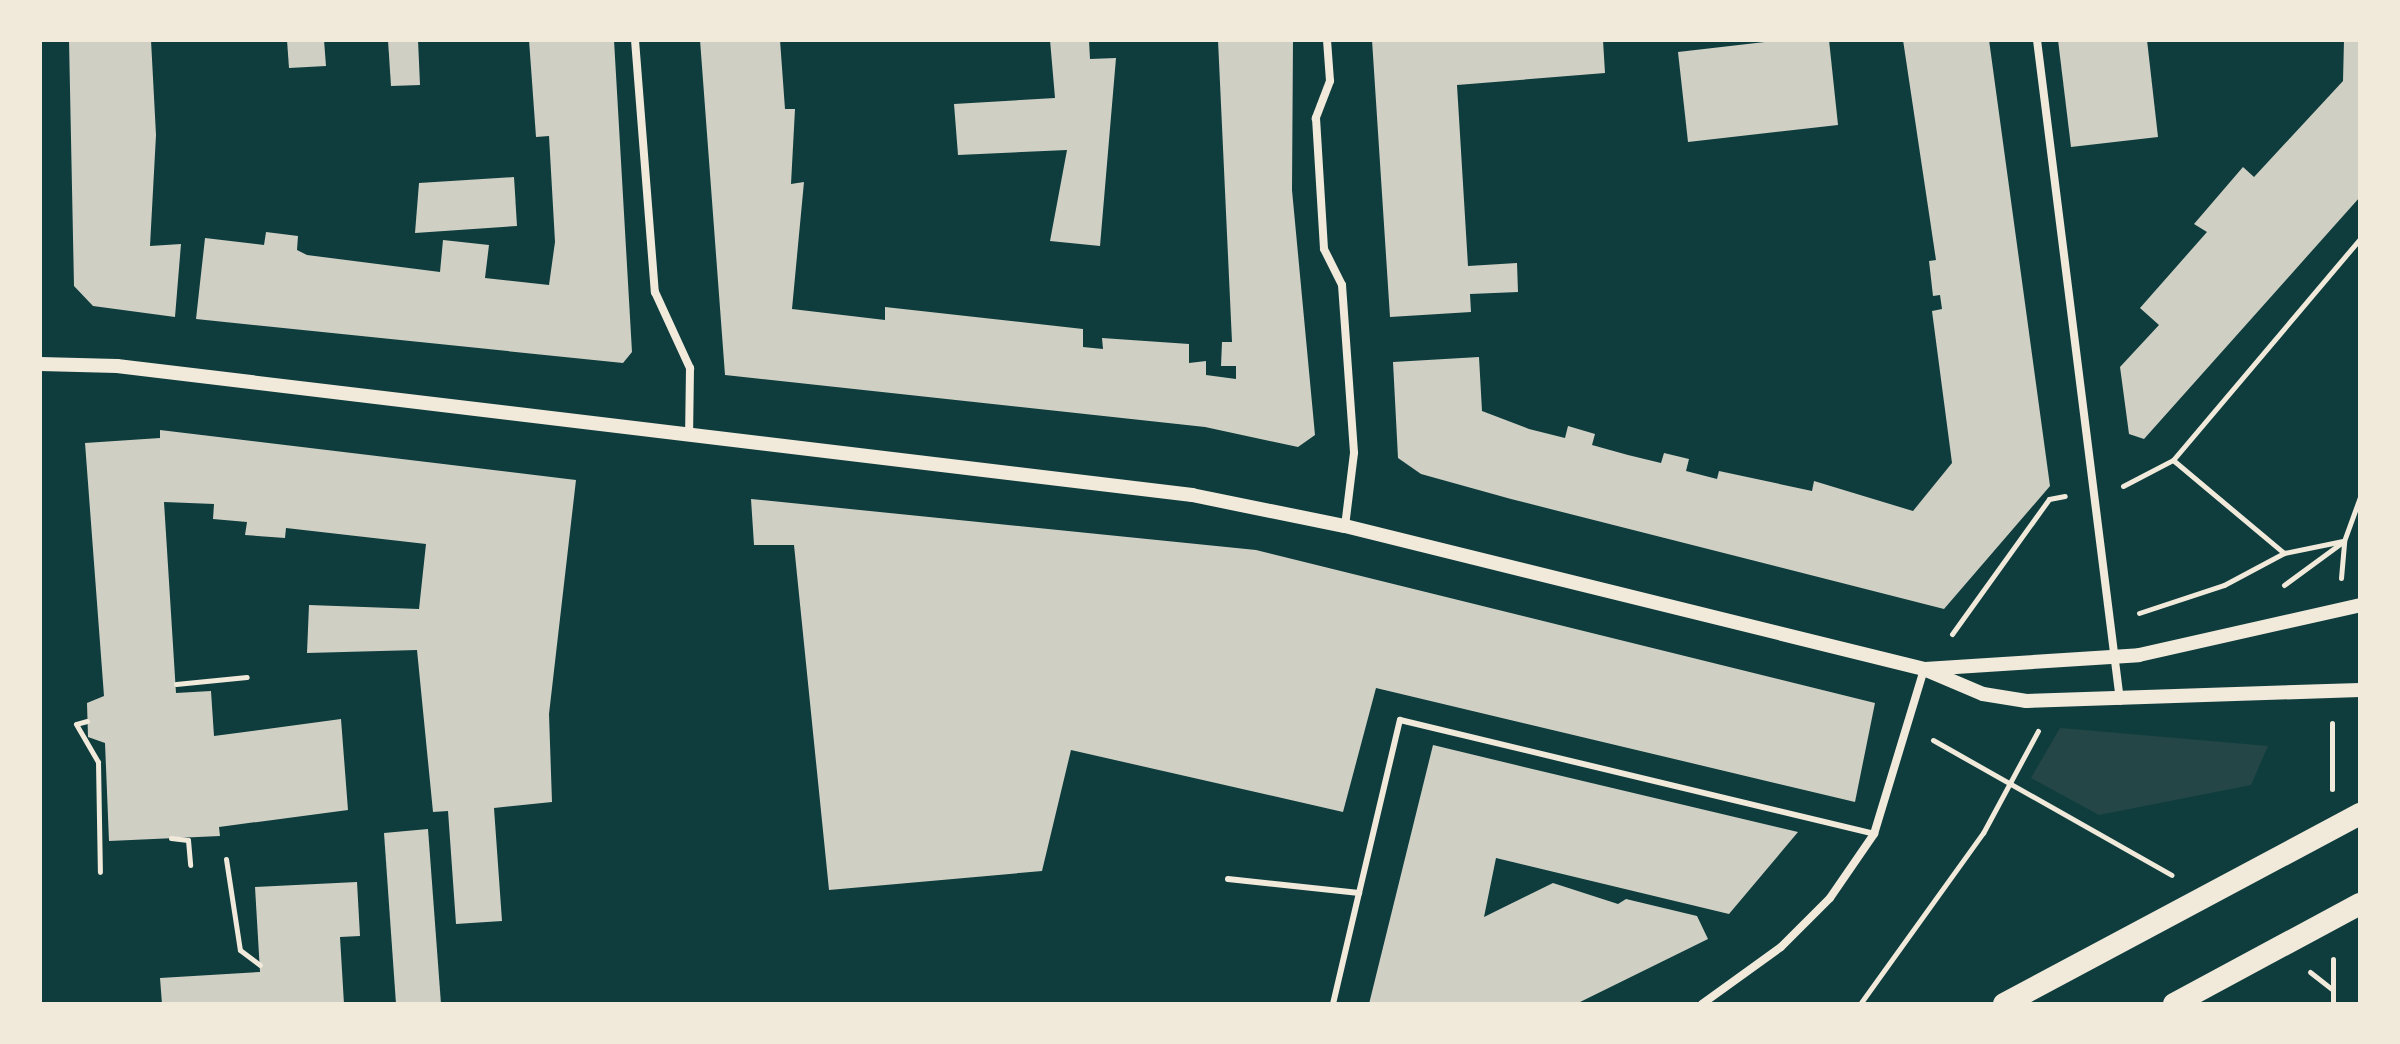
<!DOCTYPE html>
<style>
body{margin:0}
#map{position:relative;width:2400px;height:1044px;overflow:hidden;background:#0f3d3e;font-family:"Public Sans",sans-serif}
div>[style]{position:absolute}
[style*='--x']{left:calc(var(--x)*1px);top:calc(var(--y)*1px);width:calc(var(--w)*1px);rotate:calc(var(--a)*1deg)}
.green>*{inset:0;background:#244646}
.building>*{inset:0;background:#cfcfc3}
.path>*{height:5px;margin:-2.5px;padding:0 2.5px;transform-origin:2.5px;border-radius:2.5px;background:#f1e9da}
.service>*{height:6px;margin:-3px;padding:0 3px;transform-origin:3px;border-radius:3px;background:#f1e9da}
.minor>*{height:8px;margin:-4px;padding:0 4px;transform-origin:4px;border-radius:4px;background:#f1e9da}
.tertiary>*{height:14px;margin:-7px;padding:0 7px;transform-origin:7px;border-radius:7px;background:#f1e9da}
.trunk>*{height:22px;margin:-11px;padding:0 11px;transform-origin:11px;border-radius:11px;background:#f1e9da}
span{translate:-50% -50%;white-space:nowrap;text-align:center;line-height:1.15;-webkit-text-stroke:8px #f1e9da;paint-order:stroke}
.frame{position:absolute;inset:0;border:42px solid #f1e9da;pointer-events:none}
</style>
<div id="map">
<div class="green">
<div style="clip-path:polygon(2060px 728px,2061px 728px,2268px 746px,2251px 785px,2099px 815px,2031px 778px)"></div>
</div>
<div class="building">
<div style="clip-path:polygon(69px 40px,151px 40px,156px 135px,150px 246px,181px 244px,175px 317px,93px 306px,74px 286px)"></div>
<div style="clip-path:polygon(287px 40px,324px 40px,326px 66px,289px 68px)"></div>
<div style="clip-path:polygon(388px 40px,418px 40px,420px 85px,391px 86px)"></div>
<div style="clip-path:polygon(529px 40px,614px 40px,632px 352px,623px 363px,196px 319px,205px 238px,264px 245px,266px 232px,298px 236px,297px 250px,307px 255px,440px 272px,443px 240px,489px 245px,485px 278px,549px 285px,555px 242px,549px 136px,536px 137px)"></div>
<div style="clip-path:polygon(700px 40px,780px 40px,785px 109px,795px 109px,791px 184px,804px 182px,792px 309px,885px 320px,885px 307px,1083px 329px,1083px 347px,1103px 349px,1102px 338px,1189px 344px,1189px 363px,1206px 361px,1206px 375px,1236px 379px,1236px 366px,1221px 366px,1222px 342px,1232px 342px,1218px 40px,1293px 40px,1292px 190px,1315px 435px,1298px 447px,1205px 427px,725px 375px)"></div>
<div style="clip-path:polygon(1050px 40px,1089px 40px,1090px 59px,1116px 58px,1100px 246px,1050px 241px,1067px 150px,958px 155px,954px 104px,1055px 98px)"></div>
<div style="clip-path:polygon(1372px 40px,1603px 40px,1605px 73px,1457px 85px,1468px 266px,1517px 263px,1518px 292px,1470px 294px,1471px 312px,1390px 317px)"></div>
<div style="clip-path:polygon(1782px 40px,1829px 40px,1838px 125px,1688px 142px,1678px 52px)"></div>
<div style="clip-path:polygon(1903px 40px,1989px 40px,2050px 486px,1944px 609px,1511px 499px,1421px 474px,1398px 458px,1393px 362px,1479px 357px,1482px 411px,1529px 429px,1565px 438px,1568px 426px,1595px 434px,1592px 445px,1628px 455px,1661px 463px,1664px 453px,1689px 459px,1686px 471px,1717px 479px,1719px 471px,1812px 491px,1814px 481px,1913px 511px,1952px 463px,1932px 311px,1942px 309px,1940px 295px,1933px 296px,1929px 261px,1936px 260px)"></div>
<div style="clip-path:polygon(2058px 40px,2147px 40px,2158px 137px,2071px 147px)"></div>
<div style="clip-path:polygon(2344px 40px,2360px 40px,2360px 197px,2144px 439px,2129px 434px,2120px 367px,2159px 325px,2140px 308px,2207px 232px,2194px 224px,2243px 167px,2254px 177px,2343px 81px)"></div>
<div style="clip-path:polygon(514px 177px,517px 226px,415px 233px,419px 183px)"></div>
<div style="clip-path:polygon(160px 430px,576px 480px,549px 714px,552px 802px,494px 808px,502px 921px,456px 924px,448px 811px,433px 812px,417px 650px,307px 653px,309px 605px,419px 609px,426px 544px,286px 528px,285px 538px,245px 535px,247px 522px,213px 519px,214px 504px,164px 502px,176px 693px,211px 691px,214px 736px,341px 719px,348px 810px,219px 827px,220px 836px,109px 841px,105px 743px,88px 737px,87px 703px,104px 696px,85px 443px,160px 438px)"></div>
<div style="clip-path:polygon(751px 499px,1256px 550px,1875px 703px,1855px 802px,1376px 688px,1343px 812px,1071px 750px,1042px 871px,829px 890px,794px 545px,754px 545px)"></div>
<div style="clip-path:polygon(1433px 745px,1516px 765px,1798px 832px,1729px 914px,1496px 858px,1484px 917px,1553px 883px,1618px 904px,1626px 899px,1697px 916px,1708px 939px,1576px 1004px,1369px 1004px)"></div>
<div style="clip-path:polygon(428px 829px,441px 1004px,396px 1004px,384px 833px)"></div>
<div style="clip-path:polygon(357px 882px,360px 936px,340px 937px,344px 1004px,162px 1004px,160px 978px,260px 972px,255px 887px)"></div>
</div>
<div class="path">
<div style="--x:2360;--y:441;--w:8;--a:90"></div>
<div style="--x:2173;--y:460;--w:145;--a:40"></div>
<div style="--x:2123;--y:486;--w:56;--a:-27.5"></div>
<div style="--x:2173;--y:460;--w:289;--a:-49.8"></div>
<div style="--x:2341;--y:578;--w:37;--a:-85"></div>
<div style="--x:2344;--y:541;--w:47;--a:-70"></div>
<div style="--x:2284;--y:585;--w:74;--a:-36.3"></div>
<div style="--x:2139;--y:613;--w:89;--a:-18.2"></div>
<div style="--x:2224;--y:585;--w:68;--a:-28.1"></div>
<div style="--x:2284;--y:553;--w:60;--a:-11.5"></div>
<div style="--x:1952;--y:634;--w:166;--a:-54.3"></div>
<div style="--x:2049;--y:499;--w:16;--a:-11"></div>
<div style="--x:176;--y:684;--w:71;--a:-5.6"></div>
<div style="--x:87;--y:721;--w:11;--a:165"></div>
<div style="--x:76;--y:724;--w:44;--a:59.9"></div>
<div style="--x:98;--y:762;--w:110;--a:89"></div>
<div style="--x:2332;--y:723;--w:66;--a:90"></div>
<div style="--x:1933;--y:740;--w:274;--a:29.5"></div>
<div style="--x:171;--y:838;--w:17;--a:7"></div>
<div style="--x:188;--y:840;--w:25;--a:85"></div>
<div style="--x:226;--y:859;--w:92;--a:81.3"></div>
<div style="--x:240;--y:950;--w:25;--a:37"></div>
<div style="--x:2333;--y:959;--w:30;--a:90"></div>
<div style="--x:2310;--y:972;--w:29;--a:38"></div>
<div style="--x:2333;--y:990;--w:14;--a:90"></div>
<div style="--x:1860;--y:1004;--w:211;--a:-54.3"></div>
<div style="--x:1983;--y:833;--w:116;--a:-61.7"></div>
</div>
<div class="service">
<div style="--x:1228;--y:879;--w:132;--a:6.1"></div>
<div style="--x:1359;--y:893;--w:114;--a:103.2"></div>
<div style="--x:1359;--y:893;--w:178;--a:-76.7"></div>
<div style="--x:1400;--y:720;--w:488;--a:13.5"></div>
</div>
<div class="minor">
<div style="--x:635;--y:40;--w:253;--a:85.5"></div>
<div style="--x:655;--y:292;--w:84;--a:65.3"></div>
<div style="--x:690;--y:368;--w:69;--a:90.8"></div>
<div style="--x:1327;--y:40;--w:41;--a:85.8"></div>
<div style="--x:1330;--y:81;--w:40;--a:111"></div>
<div style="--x:1316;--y:118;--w:131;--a:86.5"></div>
<div style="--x:1324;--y:249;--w:40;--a:63.4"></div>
<div style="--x:1342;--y:285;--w:168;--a:85.9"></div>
<div style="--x:1354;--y:453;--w:74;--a:97"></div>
<div style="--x:2037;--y:40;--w:666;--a:82.84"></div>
<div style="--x:1702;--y:1004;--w:97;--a:-35.8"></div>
<div style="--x:1781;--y:947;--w:69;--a:-45"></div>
<div style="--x:1830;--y:898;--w:78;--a:-55.5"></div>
<div style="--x:1874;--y:834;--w:172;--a:-73.1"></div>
</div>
<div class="tertiary">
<div style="--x:40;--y:364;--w:77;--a:1.5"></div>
<div style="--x:117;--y:366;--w:1083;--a:6.84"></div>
<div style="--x:1192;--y:495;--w:156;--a:11.5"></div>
<div style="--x:1345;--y:526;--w:596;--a:13.87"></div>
<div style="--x:1924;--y:669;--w:64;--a:23"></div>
<div style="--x:1983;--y:694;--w:44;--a:9.2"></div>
<div style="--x:2026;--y:701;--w:334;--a:-1.9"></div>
<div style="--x:1925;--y:669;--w:214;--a:-3.7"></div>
<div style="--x:2139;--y:655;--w:227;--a:-12.7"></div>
</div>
<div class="trunk">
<div style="--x:2004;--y:1004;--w:404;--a:-28.1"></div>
<div style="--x:2174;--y:1004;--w:211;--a:-28.3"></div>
</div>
<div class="frame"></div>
</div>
